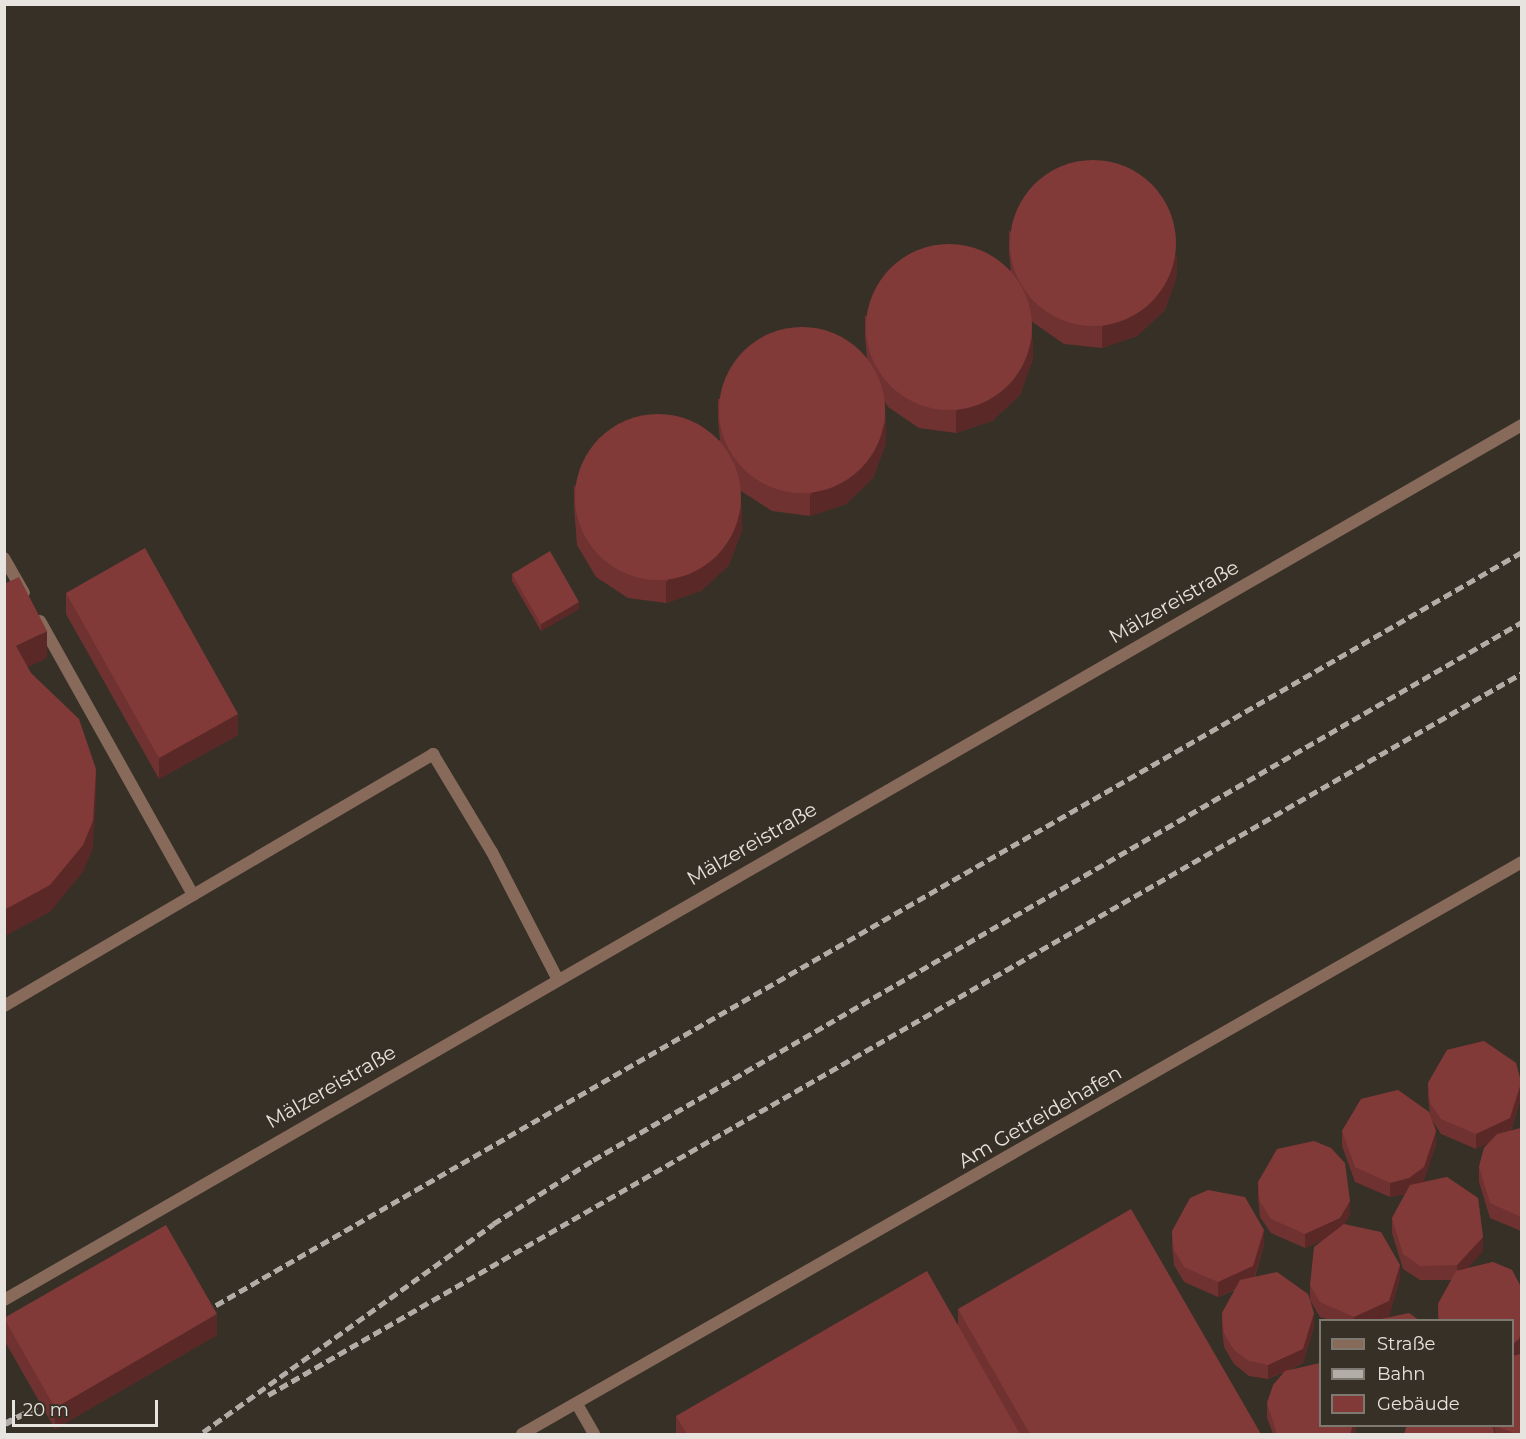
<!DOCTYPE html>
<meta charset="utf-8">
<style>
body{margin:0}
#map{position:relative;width:1526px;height:1439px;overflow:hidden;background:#363027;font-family:Montserrat,sans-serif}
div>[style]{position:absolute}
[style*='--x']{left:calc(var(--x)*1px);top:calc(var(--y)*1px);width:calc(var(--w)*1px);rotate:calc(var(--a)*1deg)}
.service>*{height:12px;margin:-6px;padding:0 6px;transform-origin:6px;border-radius:6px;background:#886a5b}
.minor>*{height:12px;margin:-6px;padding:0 6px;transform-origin:6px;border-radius:6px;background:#886a5b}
.rail>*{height:4.5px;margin-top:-2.25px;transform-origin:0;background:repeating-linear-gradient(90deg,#b2ada7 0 9px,transparent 0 13.5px)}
.wall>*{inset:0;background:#6f3230}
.shaded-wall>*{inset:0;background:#5a2927}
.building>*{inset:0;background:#813a38}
.round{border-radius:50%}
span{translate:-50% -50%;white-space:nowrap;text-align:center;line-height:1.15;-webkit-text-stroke:4.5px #363027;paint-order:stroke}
.street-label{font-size:20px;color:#e7e3de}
.frame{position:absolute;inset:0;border:6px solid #e7e3de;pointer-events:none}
.legend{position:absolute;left:1319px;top:1319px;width:195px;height:108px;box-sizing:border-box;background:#363027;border:2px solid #7d7870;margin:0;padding:8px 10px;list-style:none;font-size:18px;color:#e7e3de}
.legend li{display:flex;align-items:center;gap:12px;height:30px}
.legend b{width:30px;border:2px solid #7d7870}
.scale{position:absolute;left:12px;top:1400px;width:146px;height:27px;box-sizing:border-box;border:3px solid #e7e3de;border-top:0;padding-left:8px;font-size:18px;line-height:21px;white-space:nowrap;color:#e7e3de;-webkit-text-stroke:4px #363027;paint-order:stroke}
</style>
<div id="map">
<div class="service">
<div style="--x:4;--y:558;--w:40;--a:60.3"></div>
<div style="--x:40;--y:621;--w:314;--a:60.8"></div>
<div style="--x:4;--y:1006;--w:498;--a:-30.4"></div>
<div style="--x:433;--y:754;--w:114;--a:59"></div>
<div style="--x:492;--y:852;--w:142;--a:62.7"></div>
<div style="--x:578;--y:1406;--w:32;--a:60"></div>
</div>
<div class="minor">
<div style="--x:4;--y:1300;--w:1752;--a:-29.96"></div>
<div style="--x:522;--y:1434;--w:1152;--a:-29.77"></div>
</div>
<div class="rail">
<div style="--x:204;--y:1312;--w:1521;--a:-29.97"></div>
<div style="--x:268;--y:1395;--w:1447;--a:-29.93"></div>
<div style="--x:4;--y:1423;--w:37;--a:-26"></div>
<div style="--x:37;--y:1407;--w:38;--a:151"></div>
<div style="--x:203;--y:1432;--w:357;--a:-35.6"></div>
<div style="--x:493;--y:1224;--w:119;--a:-32.6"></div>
<div style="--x:593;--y:1160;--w:1074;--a:-30.08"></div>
</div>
<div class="wall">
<div style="clip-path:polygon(1009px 231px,1177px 275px,1165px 310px,1137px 336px,1102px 348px,1064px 344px,1031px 321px,1033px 359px,1020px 395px,992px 421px,956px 433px,919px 428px,888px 407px,885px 402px,886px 443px,873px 478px,846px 504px,810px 516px,772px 511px,741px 491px,740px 489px,742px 530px,729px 565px,701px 591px,666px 603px,628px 598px,596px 577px,577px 545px,574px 507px,574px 486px,720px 440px,718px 420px,718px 399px,867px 358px,865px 337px,865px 316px,1011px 270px,1009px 253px)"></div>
<div style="clip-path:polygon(512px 574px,579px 609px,541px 631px,512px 581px)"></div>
<div style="clip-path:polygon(66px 593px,238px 735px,159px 779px,66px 614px)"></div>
<div style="clip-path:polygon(1484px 1041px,1516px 1063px,1521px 1081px,1521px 1098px,1511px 1131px,1521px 1128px,1521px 1231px,1490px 1218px,1479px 1182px,1479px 1167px,1484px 1148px,1488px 1143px,1476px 1149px,1441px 1134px,1432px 1120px,1436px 1131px,1436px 1145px,1423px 1182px,1447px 1177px,1478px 1198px,1483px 1237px,1483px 1251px,1467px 1268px,1493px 1262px,1512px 1270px,1521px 1287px,1521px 1347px,1519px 1354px,1521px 1354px,1521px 1434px,1496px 1434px,1493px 1425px,1512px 1425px,1512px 1320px,1438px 1320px,1438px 1304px,1452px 1280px,1420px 1280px,1403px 1269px,1392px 1233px,1392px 1218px,1405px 1194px,1390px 1197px,1355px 1182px,1342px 1146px,1342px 1131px,1361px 1099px,1398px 1090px,1429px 1112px,1430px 1114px,1428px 1098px,1428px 1083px,1447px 1050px)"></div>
<div style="clip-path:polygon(1258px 1182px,1350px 1215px,1344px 1224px,1400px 1279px,1389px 1316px,1381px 1319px,1419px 1320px,1329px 1320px,1320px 1317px,1310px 1300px,1314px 1327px,1303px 1363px,1289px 1370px,1320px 1425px,1357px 1425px,1355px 1434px,1273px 1434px,1267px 1418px,1267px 1403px,1284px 1372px,1268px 1379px,1249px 1376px,1234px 1364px,1224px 1347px,1222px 1328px,1222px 1313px,1235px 1290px,1218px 1297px,1184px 1282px,1174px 1265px,1172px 1246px,1172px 1231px,1264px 1245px,1255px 1277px,1310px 1299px,1310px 1285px,1323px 1240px,1305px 1248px,1271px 1233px,1260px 1217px,1258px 1197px)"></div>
<div style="clip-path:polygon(958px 1309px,1261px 1434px,676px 1434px,676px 1416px,958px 1325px)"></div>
<div style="clip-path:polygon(4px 1318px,217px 1335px,55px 1429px,4px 1340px)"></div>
</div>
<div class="shaded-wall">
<div style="clip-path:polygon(1177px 254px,1177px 275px,1165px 310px,1137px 336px,1102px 348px,1102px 327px)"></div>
<div style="clip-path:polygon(1033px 338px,1033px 359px,1020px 395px,992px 421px,956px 433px,956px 411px)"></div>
<div style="clip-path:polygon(886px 422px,886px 443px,873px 478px,846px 504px,810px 516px,810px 495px)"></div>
<div style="clip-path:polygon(742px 508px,742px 530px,729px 565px,701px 591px,666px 603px,666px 582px)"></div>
<div style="clip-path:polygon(579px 602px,579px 609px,541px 631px,541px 624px)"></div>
<div style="clip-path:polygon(47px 631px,47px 658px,16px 673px,16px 646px)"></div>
<div style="clip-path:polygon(238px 714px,238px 735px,159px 779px,159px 758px)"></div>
<div style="clip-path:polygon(96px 769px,96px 796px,93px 848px,83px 872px,50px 912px,5px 936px,5px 910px)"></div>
<div style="clip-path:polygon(1521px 1083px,1521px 1098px,1510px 1133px,1476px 1149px,1476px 1134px)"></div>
<div style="clip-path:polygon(1436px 1131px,1436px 1145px,1424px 1181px,1409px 1193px,1390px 1197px,1390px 1183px)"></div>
<div style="clip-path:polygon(1350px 1201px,1350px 1215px,1340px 1232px,1305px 1248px,1305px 1234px)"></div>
<div style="clip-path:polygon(1264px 1230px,1264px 1245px,1253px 1281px,1218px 1297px,1218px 1282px)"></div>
<div style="clip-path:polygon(1483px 1237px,1483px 1251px,1457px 1280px,1457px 1265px)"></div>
<div style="clip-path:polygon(1400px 1265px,1400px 1279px,1389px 1316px,1379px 1320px,1354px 1320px,1354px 1317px)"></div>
<div style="clip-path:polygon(1314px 1313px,1314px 1327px,1303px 1363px,1268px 1379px,1268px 1365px)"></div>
<div style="clip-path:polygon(217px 1314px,217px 1335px,55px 1429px,55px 1408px)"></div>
<div style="clip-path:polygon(1521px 1332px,1521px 1347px,1519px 1354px,1512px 1359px,1512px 1345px)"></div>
<div style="clip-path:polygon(1353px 1425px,1357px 1425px,1355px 1434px,1350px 1434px)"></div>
</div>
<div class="building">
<div class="round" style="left:1010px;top:160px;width:166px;height:166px"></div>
<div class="round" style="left:866px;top:244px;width:166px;height:166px"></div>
<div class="round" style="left:719px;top:327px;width:166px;height:166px"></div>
<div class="round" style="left:575px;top:414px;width:166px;height:166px"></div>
<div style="clip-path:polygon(145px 548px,238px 714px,159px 758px,66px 593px)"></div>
<div style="clip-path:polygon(550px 551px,579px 602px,541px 624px,512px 574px)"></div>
<div style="clip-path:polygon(19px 577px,47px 631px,16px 646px,31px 673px,79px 719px,96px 769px,93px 821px,83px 845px,50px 885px,4px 910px,4px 584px)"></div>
<div style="clip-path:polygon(1484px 1041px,1516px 1063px,1521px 1083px,1510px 1118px,1476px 1134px,1441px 1119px,1430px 1103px,1428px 1083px,1447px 1050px)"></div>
<div style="clip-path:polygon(1398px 1090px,1429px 1112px,1436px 1131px,1424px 1167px,1409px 1178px,1390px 1183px,1355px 1167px,1342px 1131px,1361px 1099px)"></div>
<div style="clip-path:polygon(1521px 1128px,1521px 1217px,1490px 1203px,1479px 1167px,1484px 1148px,1497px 1134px)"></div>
<div style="clip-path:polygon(1314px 1141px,1331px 1148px,1345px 1163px,1350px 1201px,1340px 1218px,1305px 1234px,1271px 1219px,1260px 1202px,1258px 1182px,1277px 1149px)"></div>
<div style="clip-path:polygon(1447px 1177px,1478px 1198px,1483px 1237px,1457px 1265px,1420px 1266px,1403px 1254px,1392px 1218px,1410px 1185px)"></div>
<div style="clip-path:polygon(1208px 1190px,1245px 1197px,1264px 1230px,1253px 1266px,1218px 1282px,1184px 1267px,1174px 1250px,1172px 1231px,1190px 1198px)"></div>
<div style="clip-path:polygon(1131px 1209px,1261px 1434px,1030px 1434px,958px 1309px)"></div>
<div style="clip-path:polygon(1344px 1224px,1381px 1232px,1400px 1265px,1389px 1301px,1354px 1317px,1320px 1302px,1310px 1285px,1314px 1247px)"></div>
<div style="clip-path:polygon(166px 1225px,217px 1314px,55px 1408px,4px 1318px)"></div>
<div style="clip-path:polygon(1493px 1262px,1512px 1270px,1521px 1287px,1521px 1332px,1519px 1339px,1512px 1345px,1512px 1320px,1439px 1320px,1438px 1304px,1456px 1271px)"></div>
<div style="clip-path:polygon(927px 1271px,1020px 1434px,687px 1434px,676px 1416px)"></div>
<div style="clip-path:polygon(1277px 1272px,1308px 1294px,1314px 1313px,1303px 1349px,1268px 1365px,1249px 1361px,1234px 1350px,1224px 1333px,1222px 1313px,1240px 1280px)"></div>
<div style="clip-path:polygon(1409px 1313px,1419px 1320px,1376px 1320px)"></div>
<div style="clip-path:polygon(1521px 1354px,1521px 1434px,1516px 1434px,1499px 1427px,1498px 1425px,1512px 1425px,1512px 1356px)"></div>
<div style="clip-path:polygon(1320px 1363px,1320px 1425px,1353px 1425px,1350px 1434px,1277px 1434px,1267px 1403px,1273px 1385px,1285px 1371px)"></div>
<div style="clip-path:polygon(1407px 1425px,1492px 1425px,1495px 1434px,1404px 1434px)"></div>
</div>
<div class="street-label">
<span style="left:1174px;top:602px;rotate:-30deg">Mälzereistraße</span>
<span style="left:752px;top:844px;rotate:-30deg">Mälzereistraße</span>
<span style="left:331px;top:1087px;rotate:-30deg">Mälzereistraße</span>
<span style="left:1040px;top:1117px;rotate:-30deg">Am Getreidehafen</span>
</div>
<div class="frame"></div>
<ul class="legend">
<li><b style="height:8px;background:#886a5b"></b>Straße</li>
<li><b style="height:8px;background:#b2ada7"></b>Bahn</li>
<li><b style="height:16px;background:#813a38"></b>Gebäude</li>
</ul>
<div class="scale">20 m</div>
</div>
